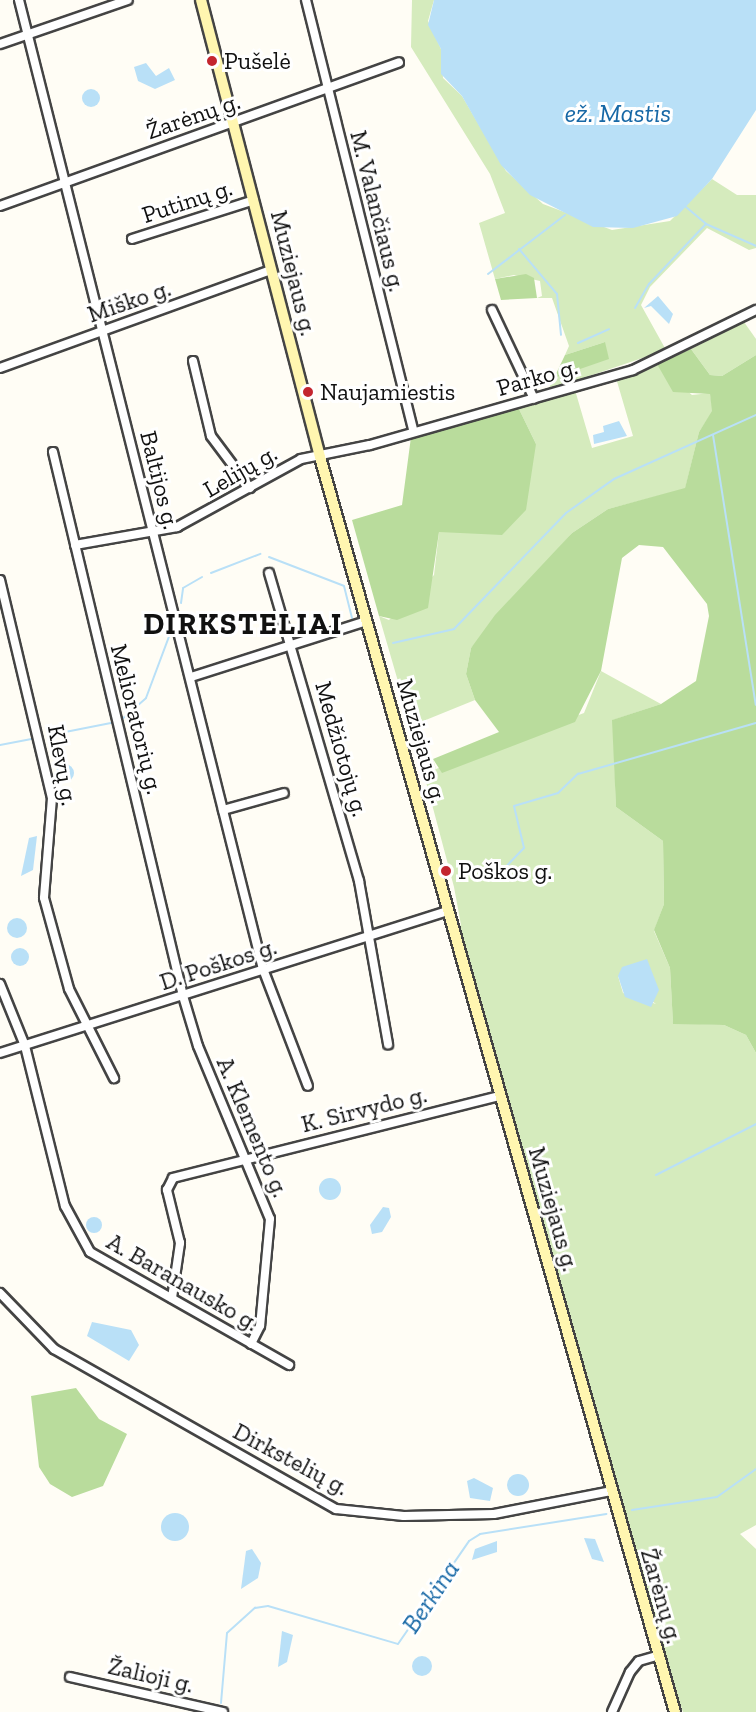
<!DOCTYPE html>
<meta charset="utf-8">
<style>
body{margin:0}
#map{position:relative;width:756px;height:1712px;overflow:hidden;background:#fffdf5;font-family:"Zilla Slab",serif}
div>[style]{position:absolute}
[style*='--x']{left:calc(var(--x)*1px);top:calc(var(--y)*1px);width:calc(var(--w)*1px);rotate:calc(var(--a)*1deg)}
.green>*{inset:0;background:#d5ebbd}
.forest>*{inset:0;background:#b9dc9c}
.water>*{inset:0;background:#b9e0f7}
.round{border-radius:50%}
.stream>*{height:2px;margin:-1px;padding:0 1px;transform-origin:1px;border-radius:1px;background:#b9e0f7}
.roads{filter:drop-shadow(2px 0 #444) drop-shadow(-2px 0 #444) drop-shadow(0 2px #444) drop-shadow(0 -2px #444)}
.street>*{height:8px;margin:-4px;padding:0 4px;transform-origin:4px;border-radius:4px;background:#fff}
.secondary>*{height:10px;margin:-5px;padding:0 5px;transform-origin:5px;border-radius:5px;background:#fff6b0}
.dots>*{width:16px;height:16px;translate:-50% -50%;box-sizing:border-box;border:3px solid #fff;border-radius:50%}
span{translate:-50% -50%;white-space:nowrap;text-align:center;line-height:1.15;-webkit-text-stroke:6px #fff;paint-order:stroke}
.poi-label{font-size:24px;color:#111}
.left{translate:0 -50%;text-align:left}
.street-label{font-size:24px;color:#111}
.water-label{font-size:26px;color:#1768a6;font-style:italic}
.district-label{font-size:30px;color:#111;font-weight:700;letter-spacing:1.5px}
</style>
<div id="map">
<div class="green">
<div style="clip-path:polygon(412px 0,434px 0,428px 21px,441px 49px,443px 78px,462px 96px,506px 171px,543px 204px,612px 230px,670px 221px,712px 179px,737px 195px,756px 195px,756px 248px,749px 250px,707px 228px,650px 287px,641px 305px,666px 350px,548px 390px,554px 378px,605px 342px,565px 355px,569px 346px,552px 298px,537px 298px,542px 296px,540px 281px,514px 275px,495px 279px,479px 223px,505px 213px,490px 174px,411px 47px)"></div>
<div style="clip-path:polygon(744px 322px,756px 339px,756px 355px,722px 376px,710px 375px,691px 349px)"></div>
<div style="clip-path:polygon(657px 364px,692px 395px,710px 393px,713px 411px,699px 432px,685px 489px,608px 509px,572px 533px,471px 648px,466px 674px,475px 700px,411px 726px,379px 616px,389px 620px,434px 575px,439px 532px,536px 444px,518px 407px,575px 390px,592px 448px,633px 436px,616px 378px)"></div>
<div style="clip-path:polygon(evenodd,601px 671px,661px 704px,613px 720px,616px 807px,663px 841px,664px 904px,654px 931px,670px 968px,673px 1023px,724px 1025px,746px 1035px,756px 1053px,756px 1525px,740px 1534px,756px 1549px,756px 1712px,683px 1712px,674px 1687px,456px 927px,461px 925px,454px 887px,421px 763px,433px 759px,436px 769px,584px 713px,601px 671px,618px 976px,656px 1004px,623px 993px,618px 976px)"></div>
</div>
<div class="forest">
<div style="clip-path:polygon(526px 274px,534px 278px,537px 298px,501px 300px,495px 279px)"></div>
<div style="clip-path:polygon(605px 342px,609px 359px,554px 378px,565px 355px)"></div>
<div style="clip-path:polygon(691px 349px,710px 375px,722px 376px,756px 355px,756px 1053px,746px 1035px,724px 1025px,673px 1024px,670px 968px,654px 930px,664px 904px,663px 841px,616px 807px,612px 720px,661px 704px,696px 681px,709px 616px,707px 604px,663px 547px,639px 545px,622px 558px,601px 671px,575px 722px,442px 773px,433px 759px,499px 732px,475px 700px,466px 674px,471px 648px,495px 615px,572px 533px,608px 509px,685px 488px,699px 432px,712px 411px,710px 394px,673px 392px,657px 364px)"></div>
<div style="clip-path:polygon(518px 407px,536px 444px,526px 510px,502px 535px,439px 532px,428px 608px,397px 620px,379px 616px,352px 520px,402px 505px,411px 437px)"></div>
<div style="clip-path:polygon(76px 1388px,99px 1419px,127px 1434px,103px 1486px,72px 1497px,50px 1484px,39px 1467px,31px 1396px)"></div>
</div>
<div class="water">
<div style="clip-path:polygon(434px 0,756px 0,756px 110px,712px 179px,677px 216px,633px 228px,593px 227px,530px 195px,501px 165px,462px 96px,441px 74px,441px 49px,428px 25px)"></div>
<div style="clip-path:polygon(146px 63px,156px 76px,169px 68px,175px 80px,155px 89px,138px 81px,134px 67px)"></div>
<div class="round" style="left:82px;top:89px;width:18px;height:18px"></div>
<div style="clip-path:polygon(658px 296px,673px 314px,669px 324px,651px 306px,644px 308px)"></div>
<div style="clip-path:polygon(619px 421px,627px 436px,594px 444px,593px 435px,604px 432px,603px 426px)"></div>
<div class="round" style="left:56px;top:764px;width:18px;height:18px"></div>
<div style="clip-path:polygon(37px 836px,33px 870px,21px 876px,29px 838px)"></div>
<div class="round" style="left:7px;top:918px;width:20px;height:20px"></div>
<div class="round" style="left:11px;top:948px;width:18px;height:18px"></div>
<div style="clip-path:polygon(647px 959px,659px 990px,651px 1007px,625px 997px,618px 976px,622px 967px)"></div>
<div class="round" style="left:319px;top:1178px;width:22px;height:22px"></div>
<div style="clip-path:polygon(383px 1207px,389px 1208px,391px 1217px,382px 1232px,372px 1234px,370px 1225px)"></div>
<div class="round" style="left:86px;top:1217px;width:16px;height:16px"></div>
<div style="clip-path:polygon(92px 1322px,131px 1330px,139px 1345px,129px 1361px,87px 1336px)"></div>
<div class="round" style="left:507px;top:1474px;width:22px;height:22px"></div>
<div style="clip-path:polygon(474px 1478px,493px 1488px,490px 1501px,470px 1498px,467px 1481px)"></div>
<div class="round" style="left:161px;top:1513px;width:28px;height:28px"></div>
<div style="clip-path:polygon(584px 1538px,595px 1539px,604px 1562px,592px 1559px)"></div>
<div style="clip-path:polygon(497px 1541px,497px 1552px,472px 1560px,475px 1549px)"></div>
<div style="clip-path:polygon(252px 1549px,261px 1563px,258px 1578px,241px 1589px,246px 1551px)"></div>
<div style="clip-path:polygon(282px 1631px,293px 1635px,287px 1662px,278px 1667px)"></div>
<div class="round" style="left:412px;top:1656px;width:20px;height:20px"></div>
</div>
<div class="stream">
<div style="--x:686;--y:207;--w:26;--a:40"></div>
<div style="--x:706;--y:224;--w:55;--a:23.7"></div>
<div style="--x:519;--y:249;--w:59;--a:49.8"></div>
<div style="--x:557;--y:294;--w:41;--a:84.4"></div>
<div style="--x:488;--y:274;--w:97;--a:-37.5"></div>
<div style="--x:635;--y:308;--w:28;--a:-60"></div>
<div style="--x:649;--y:284;--w:83;--a:-46.5"></div>
<div style="--x:578;--y:343;--w:34;--a:-24"></div>
<div style="--x:713;--y:435;--w:273;--a:81"></div>
<div style="--x:269;--y:557;--w:80;--a:21.1"></div>
<div style="--x:344;--y:586;--w:33;--a:76"></div>
<div style="--x:211;--y:573;--w:53;--a:-21.2"></div>
<div style="--x:181;--y:603;--w:15;--a:-82"></div>
<div style="--x:183;--y:588;--w:22;--a:-30"></div>
<div style="--x:393;--y:643;--w:63;--a:-12.9"></div>
<div style="--x:454;--y:629;--w:161;--a:-46"></div>
<div style="--x:566;--y:513;--w:59;--a:-35.3"></div>
<div style="--x:614;--y:479;--w:156;--a:-24.3"></div>
<div style="--x:121;--y:720;--w:33;--a:-41"></div>
<div style="--x:146;--y:698;--w:72;--a:-69.5"></div>
<div style="--x:50;--y:735;--w:62;--a:-11.1"></div>
<div style="--x:0;--y:745;--w:32;--a:-11"></div>
<div style="--x:495;--y:878;--w:42;--a:-46"></div>
<div style="--x:524;--y:848;--w:43;--a:-103.4"></div>
<div style="--x:514;--y:806;--w:46;--a:-16.5"></div>
<div style="--x:558;--y:793;--w:28;--a:-44"></div>
<div style="--x:578;--y:774;--w:185;--a:-16"></div>
<div style="--x:656;--y:1175;--w:112;--a:-27"></div>
<div style="--x:632;--y:1510;--w:86;--a:-8.7"></div>
<div style="--x:717;--y:1497;--w:48;--a:-35.7"></div>
<div style="--x:221;--y:1703;--w:70;--a:-85.1"></div>
<div style="--x:227;--y:1633;--w:38;--a:-42"></div>
<div style="--x:255;--y:1608;--w:13;--a:-9"></div>
<div style="--x:268;--y:1606;--w:135;--a:16.3"></div>
<div style="--x:398;--y:1644;--w:125;--a:-55.4"></div>
<div style="--x:469;--y:1541;--w:13;--a:-32"></div>
<div style="--x:480;--y:1534;--w:128;--a:-9"></div>
</div>
<div class="roads">
<div class="street">
<div style="--x:19;--y:0;--w:999;--a:75.87"></div>
<div style="--x:263;--y:969;--w:125;--a:69"></div>
<div style="--x:306;--y:0;--w:445;--a:76"></div>
<div style="--x:0;--y:44;--w:135;--a:-19"></div>
<div style="--x:0;--y:206;--w:424;--a:-19.8"></div>
<div style="--x:132;--y:239;--w:128;--a:-17.7"></div>
<div style="--x:492;--y:310;--w:98;--a:64.7"></div>
<div style="--x:193;--y:361;--w:77;--a:76.5"></div>
<div style="--x:211;--y:436;--w:65;--a:53.1"></div>
<div style="--x:0;--y:368;--w:288;--a:-19.9"></div>
<div style="--x:53;--y:452;--w:559;--a:76.56"></div>
<div style="--x:183;--y:996;--w:52;--a:73.3"></div>
<div style="--x:198;--y:1046;--w:187;--a:67.4"></div>
<div style="--x:270;--y:1219;--w:107;--a:95.3"></div>
<div style="--x:260;--y:1326;--w:20;--a:117"></div>
<div style="--x:75;--y:545;--w:104;--a:-10"></div>
<div style="--x:177;--y:527;--w:141;--a:-28.7"></div>
<div style="--x:301;--y:459;--w:70;--a:-11.5"></div>
<div style="--x:370;--y:445;--w:273;--a:-15.9"></div>
<div style="--x:633;--y:370;--w:137;--a:-26"></div>
<div style="--x:269;--y:573;--w:321;--a:73.7"></div>
<div style="--x:359;--y:881;--w:166;--a:79.9"></div>
<div style="--x:0;--y:580;--w:224;--a:76.6"></div>
<div style="--x:52;--y:798;--w:100;--a:94.6"></div>
<div style="--x:44;--y:898;--w:94;--a:74.6"></div>
<div style="--x:69;--y:989;--w:100;--a:63.2"></div>
<div style="--x:191;--y:677;--w:184;--a:-17.7"></div>
<div style="--x:223;--y:810;--w:63;--a:-15.6"></div>
<div style="--x:0;--y:984;--w:67;--a:68"></div>
<div style="--x:25;--y:1046;--w:165;--a:76"></div>
<div style="--x:65;--y:1206;--w:52;--a:61.5"></div>
<div style="--x:90;--y:1252;--w:229;--a:29.6"></div>
<div style="--x:0;--y:1053;--w:470;--a:-17.6"></div>
<div style="--x:0;--y:1293;--w:78;--a:46"></div>
<div style="--x:54;--y:1349;--w:324;--a:29.6"></div>
<div style="--x:336;--y:1509;--w:68;--a:5.9"></div>
<div style="--x:404;--y:1516;--w:90;--a:-1.3"></div>
<div style="--x:494;--y:1514;--w:119;--a:-11.1"></div>
<div style="--x:172;--y:1298;--w:56;--a:-81.7"></div>
<div style="--x:180;--y:1243;--w:55;--a:-103.8"></div>
<div style="--x:167;--y:1190;--w:13;--a:-63"></div>
<div style="--x:173;--y:1178;--w:337;--a:-14.1"></div>
<div style="--x:70;--y:1677;--w:157;--a:12.9"></div>
<div style="--x:612;--y:1712;--w:44;--a:-65.8"></div>
<div style="--x:630;--y:1672;--w:14;--a:-51"></div>
<div style="--x:639;--y:1661;--w:19;--a:-16"></div>
</div>
<div class="secondary">
<div style="--x:201;--y:0;--w:472;--a:75.4"></div>
<div style="--x:320;--y:457;--w:1304;--a:74.21"></div>
</div>
</div>
<div class="dots">
<div style="left:212px;top:61px;background:#c4262e"></div>
<div style="left:308px;top:392px;background:#c4262e"></div>
<div style="left:446px;top:871px;background:#c4262e"></div>
</div>
<div class="poi-label">
<span class="left" style="left:224px;top:61px">Pušelė</span>
<span class="left" style="left:320px;top:392px">Naujamiestis</span>
<span class="left" style="left:458px;top:871px">Poškos g.</span>
</div>
<div class="street-label">
<span style="left:193px;top:116px;rotate:-19deg">Žarėnų g.</span>
<span style="left:187px;top:201px;rotate:-18deg">Putinų g.</span>
<span style="left:378px;top:211px;rotate:76deg">M. Valančiaus g.</span>
<span style="left:294px;top:273px;rotate:76deg">Muziejaus g.</span>
<span style="left:129px;top:301px;rotate:-19deg">Miško g.</span>
<span style="left:537px;top:377px;rotate:-16deg">Parko g.</span>
<span style="left:240px;top:471px;rotate:-30deg">Lelijų g.</span>
<span style="left:160px;top:480px;rotate:76deg">Baltijos g.</span>
<span style="left:137px;top:719px;rotate:76deg">Melioratorių g.</span>
<span style="left:422px;top:741px;rotate:74deg">Muziejaus g.</span>
<span style="left:342px;top:749px;rotate:74deg">Medžiotojų g.</span>
<span style="left:63px;top:765px;rotate:80deg">Klevų g.</span>
<span style="left:218px;top:964px;rotate:-18deg">D. Poškos g.</span>
<span style="left:364px;top:1109px;rotate:-14deg">K. Sirvydo g.</span>
<span style="left:253px;top:1127px;rotate:67deg">A. Klemento g.</span>
<span style="left:554px;top:1209px;rotate:74deg">Muziejaus g.</span>
<span style="left:183px;top:1282px;rotate:30deg">A. Baranausko g.</span>
<span style="left:291px;top:1459px;rotate:28deg">Dirkstelių g.</span>
<span style="left:662px;top:1596px;rotate:74deg">Žarėnų g.</span>
<span style="left:151px;top:1675px;rotate:13deg">Žalioji g.</span>
</div>
<div class="water-label">
<span style="left:618px;top:114px">ež. Mastis</span>
<span style="left:431px;top:1597px;rotate:-56deg">Berkina</span>
</div>
<div class="district-label">
<span style="left:243px;top:624px">DIRKSTELIAI</span>
</div>
</div>
